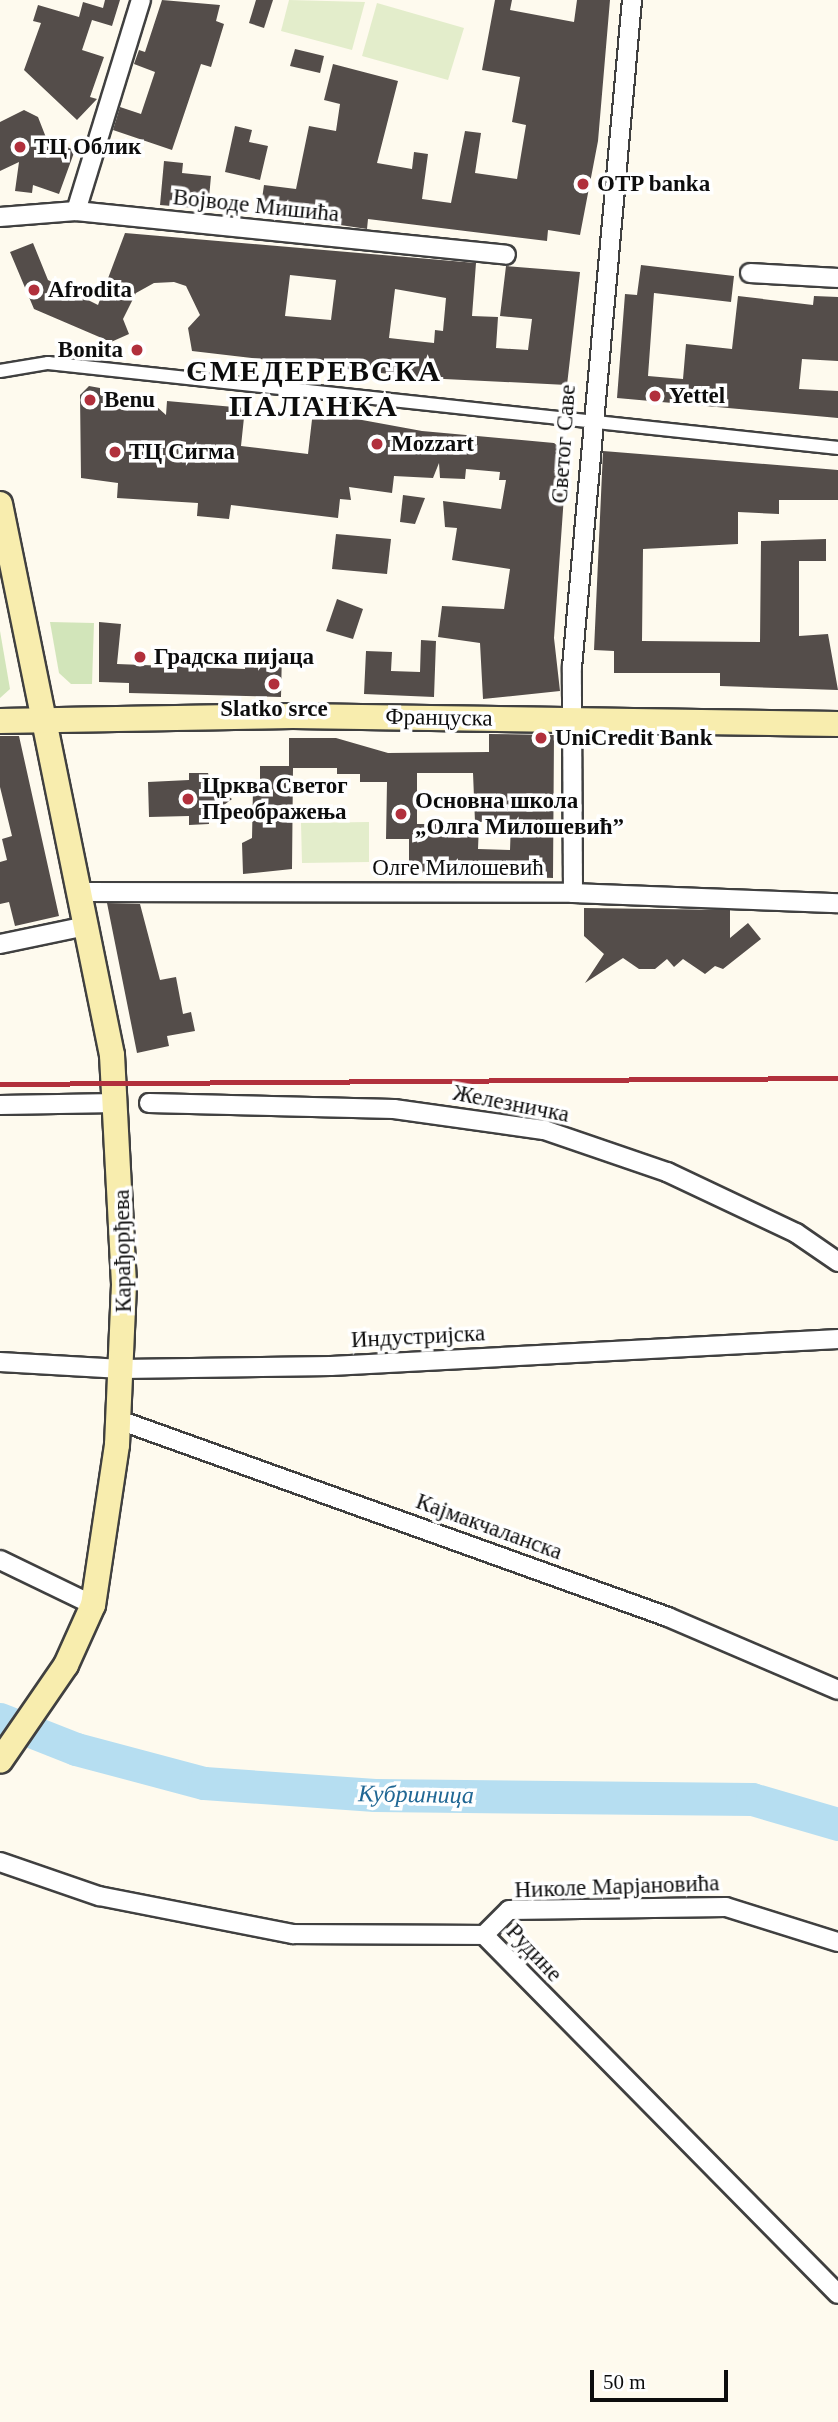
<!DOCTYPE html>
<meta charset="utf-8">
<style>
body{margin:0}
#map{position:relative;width:838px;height:2422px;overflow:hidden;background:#fefaee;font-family:Georgia,serif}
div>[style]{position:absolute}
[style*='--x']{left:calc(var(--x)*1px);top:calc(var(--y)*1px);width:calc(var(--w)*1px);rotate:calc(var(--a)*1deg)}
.green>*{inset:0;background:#d2e5ba}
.pitch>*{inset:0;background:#e3edcb}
.river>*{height:33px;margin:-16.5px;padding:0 16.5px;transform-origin:16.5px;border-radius:16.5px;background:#b6def1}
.building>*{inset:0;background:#544d4a}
.roads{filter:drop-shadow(2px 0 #404040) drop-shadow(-2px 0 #404040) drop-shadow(0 2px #404040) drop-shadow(0 -2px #404040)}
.pedestrian>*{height:12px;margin:-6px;padding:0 6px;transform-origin:6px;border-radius:6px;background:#fff}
.minor>*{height:18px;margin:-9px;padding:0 9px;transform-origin:9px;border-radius:9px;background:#fff}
.secondary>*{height:24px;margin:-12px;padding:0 12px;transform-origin:12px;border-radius:12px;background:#f8edae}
.rail>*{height:5px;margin:-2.5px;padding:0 2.5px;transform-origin:2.5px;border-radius:2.5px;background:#b1303c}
.dots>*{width:19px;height:19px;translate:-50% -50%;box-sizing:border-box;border:4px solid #fff;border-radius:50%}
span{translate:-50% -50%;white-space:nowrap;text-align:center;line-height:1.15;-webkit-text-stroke:7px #fff;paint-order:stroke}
.poi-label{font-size:23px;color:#0d0d0d;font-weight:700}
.left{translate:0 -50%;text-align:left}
.right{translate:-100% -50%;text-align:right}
.street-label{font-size:23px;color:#0d0d0d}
.water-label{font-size:24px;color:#206794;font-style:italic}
.district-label{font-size:30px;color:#0d0d0d;font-weight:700;letter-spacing:2px}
.scale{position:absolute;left:590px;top:2370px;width:138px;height:32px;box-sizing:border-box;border:4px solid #0d0d0d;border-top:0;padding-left:9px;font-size:21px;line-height:24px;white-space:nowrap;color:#0d0d0d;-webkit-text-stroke:5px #fff;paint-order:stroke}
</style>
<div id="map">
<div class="green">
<div style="clip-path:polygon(50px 622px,94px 623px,92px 684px,71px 684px,59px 673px)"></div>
<div style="clip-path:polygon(0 631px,10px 689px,0 698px)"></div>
</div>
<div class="pitch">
<div style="clip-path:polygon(289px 0,365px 2px,352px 50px,281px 31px)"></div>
<div style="clip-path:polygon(377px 3px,464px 28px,448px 80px,362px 56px)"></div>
<div style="clip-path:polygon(369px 822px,369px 862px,302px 863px,301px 823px)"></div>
</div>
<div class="river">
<div style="--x:0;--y:1719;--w:82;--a:21.5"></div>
<div style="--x:76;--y:1749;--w:132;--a:14.9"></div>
<div style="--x:204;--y:1783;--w:171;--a:4"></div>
<div style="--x:375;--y:1795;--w:377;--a:0.6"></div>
<div style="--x:752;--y:1799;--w:90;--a:16.2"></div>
</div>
<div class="building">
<div style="clip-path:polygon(105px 0,120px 0,112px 26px,92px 20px,82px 50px,104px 57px,90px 97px,97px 99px,77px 120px,24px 70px,41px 23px,33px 21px,38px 5px,79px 17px,83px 2px,103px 8px)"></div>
<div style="clip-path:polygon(162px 0,220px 5px,216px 21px,224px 24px,211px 67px,201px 64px,172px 150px,113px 130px,120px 107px,141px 114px,155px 72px,134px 64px,139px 50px,145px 52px)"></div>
<div style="clip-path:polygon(256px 0,273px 0,264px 28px,249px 23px)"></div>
<div style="clip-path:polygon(495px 0,512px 0,510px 10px,574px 22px,577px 0,610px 0,598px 141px,580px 235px,548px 230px,547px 241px,368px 219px,367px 229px,260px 213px,264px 185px,296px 189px,309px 126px,336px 131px,340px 104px,324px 100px,333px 64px,398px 81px,377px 163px,412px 169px,414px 152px,428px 154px,422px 199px,451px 203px,465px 131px,481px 133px,475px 173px,517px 179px,526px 125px,512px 122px,520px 77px,482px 70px)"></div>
<div style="clip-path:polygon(295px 49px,324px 56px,320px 73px,290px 66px)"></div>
<div style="clip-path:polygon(24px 110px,38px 117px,47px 140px,75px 150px,59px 194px,33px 185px,32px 193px,15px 191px,19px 162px,0 171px,0 122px)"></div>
<div style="clip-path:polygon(235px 126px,252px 130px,249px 142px,268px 146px,260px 180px,225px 172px)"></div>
<div style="clip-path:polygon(164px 161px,183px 163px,182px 173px,211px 176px,208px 209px,160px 205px)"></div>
<div style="clip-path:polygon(evenodd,125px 233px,476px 263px,472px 316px,498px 317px,496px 348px,528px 350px,532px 319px,500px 316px,506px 266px,580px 272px,567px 385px,424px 378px,192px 351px,188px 328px,200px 315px,186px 286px,174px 282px,154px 283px,136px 293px,123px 319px,129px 334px,111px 342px,34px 309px,10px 252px,33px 243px,48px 280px,98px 305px,125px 233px,290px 275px,336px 280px,331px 320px,285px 316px,290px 275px,125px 233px,395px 289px,446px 298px,443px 331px,435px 330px,434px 343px,389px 338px,395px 289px)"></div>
<div style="clip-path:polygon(641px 265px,734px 276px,731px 302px,654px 293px,648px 376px,683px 379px,686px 344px,732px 349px,738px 296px,813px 305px,814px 296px,838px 297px,838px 361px,802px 359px,799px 389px,838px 391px,838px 418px,617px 398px,625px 294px,637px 295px)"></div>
<div style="clip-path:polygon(89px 386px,100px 388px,100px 395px,147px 398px,166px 415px,167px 401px,245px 408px,241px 446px,308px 454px,313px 411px,422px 431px,554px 443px,567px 453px,554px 638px,560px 691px,483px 699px,480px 643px,438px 637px,442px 606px,504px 609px,510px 569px,452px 560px,457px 528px,445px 527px,443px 501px,501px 509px,506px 480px,499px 480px,500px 472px,466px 469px,465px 479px,440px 478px,439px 463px,433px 478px,394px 476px,392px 493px,349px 487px,351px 500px,340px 499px,338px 518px,231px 505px,229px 519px,197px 516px,198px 503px,117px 498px,118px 483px,81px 478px,80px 395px)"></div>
<div style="clip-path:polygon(603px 451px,838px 470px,838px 500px,779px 500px,779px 514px,738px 512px,738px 544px,643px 549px,642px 641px,760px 642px,761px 541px,826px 539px,826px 561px,799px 561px,799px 636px,828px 634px,838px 690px,720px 686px,720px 673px,614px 673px,614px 651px,594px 650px)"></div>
<div style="clip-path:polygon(403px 495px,425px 498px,415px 524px,400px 522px)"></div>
<div style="clip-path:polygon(336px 534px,391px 539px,387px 574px,332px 569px)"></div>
<div style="clip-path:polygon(337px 599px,363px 609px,353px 639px,326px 631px)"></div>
<div style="clip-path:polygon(99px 622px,121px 624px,117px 664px,245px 669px,245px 651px,282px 651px,281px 697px,129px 693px,129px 683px,99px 682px)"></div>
<div style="clip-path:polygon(421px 640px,436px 641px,434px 697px,364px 694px,366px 651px,392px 652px,391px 671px,420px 672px)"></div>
<div style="clip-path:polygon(evenodd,489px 734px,554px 735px,553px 878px,409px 872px,409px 839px,386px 839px,387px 782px,360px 782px,360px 774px,337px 774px,337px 768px,293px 768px,292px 869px,243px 874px,242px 843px,252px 838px,253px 789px,260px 788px,260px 766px,289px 766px,289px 738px,336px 738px,388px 753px,489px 752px,489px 734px,417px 773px,473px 773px,475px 822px,511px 821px,510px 850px,478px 849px,479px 824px,417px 824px,417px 773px)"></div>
<div style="clip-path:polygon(0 736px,19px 736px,59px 916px,15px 926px,9px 902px,0 904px,0 862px,7px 860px,2px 839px,12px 836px,0 787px)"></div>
<div style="clip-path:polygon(189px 773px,208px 773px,212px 786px,232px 799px,209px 816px,209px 824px,189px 825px,189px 816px,149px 817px,148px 782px,189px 780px)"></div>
<div style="clip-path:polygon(107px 903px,140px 904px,160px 980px,176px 977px,183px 1014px,191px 1012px,195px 1031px,167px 1036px,169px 1046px,137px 1053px)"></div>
<div style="clip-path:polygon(584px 908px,730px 910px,730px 938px,748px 923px,761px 939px,723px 969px,715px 966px,705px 974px,683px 959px,674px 967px,667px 959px,655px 969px,639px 969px,623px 958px,585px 983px,604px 954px,584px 936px)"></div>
</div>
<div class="roads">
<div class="pedestrian">
<div style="--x:0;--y:371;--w:49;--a:-9.5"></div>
<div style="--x:48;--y:363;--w:795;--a:6.14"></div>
</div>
<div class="minor">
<div style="--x:76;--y:211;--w:221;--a:-72.9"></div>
<div style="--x:0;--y:217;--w:76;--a:-4.5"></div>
<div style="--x:76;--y:211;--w:432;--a:5.8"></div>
<div style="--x:750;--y:273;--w:88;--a:3.3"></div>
<div style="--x:78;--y:892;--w:495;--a:0.1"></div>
<div style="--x:573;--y:893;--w:265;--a:2.2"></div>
<div style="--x:573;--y:893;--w:226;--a:-90.3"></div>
<div style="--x:572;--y:667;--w:670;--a:-84.86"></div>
<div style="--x:0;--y:944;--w:88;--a:-11.8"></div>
<div style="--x:149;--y:1103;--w:245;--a:1.4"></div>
<div style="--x:394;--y:1109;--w:151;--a:8"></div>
<div style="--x:544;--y:1130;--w:130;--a:18.9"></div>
<div style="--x:667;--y:1172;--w:143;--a:25.3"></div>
<div style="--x:796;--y:1233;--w:51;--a:34.6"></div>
<div style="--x:0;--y:1105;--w:117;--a:-1"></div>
<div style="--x:0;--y:1362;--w:122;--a:3.3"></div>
<div style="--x:122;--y:1369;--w:209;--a:-0.8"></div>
<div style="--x:331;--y:1366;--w:508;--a:-3.05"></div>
<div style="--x:119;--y:1420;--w:583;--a:19.74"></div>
<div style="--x:668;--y:1617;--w:185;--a:23.2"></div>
<div style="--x:0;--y:1560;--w:103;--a:25.8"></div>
<div style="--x:0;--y:1862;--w:105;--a:19"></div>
<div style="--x:99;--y:1896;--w:198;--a:11.1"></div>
<div style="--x:293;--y:1934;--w:191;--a:0.3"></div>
<div style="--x:484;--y:1935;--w:504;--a:45.4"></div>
<div style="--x:484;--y:1935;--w:35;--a:-45"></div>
<div style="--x:509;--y:1910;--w:217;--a:-0.8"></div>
<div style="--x:726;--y:1907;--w:117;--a:17.4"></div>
</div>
<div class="secondary">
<div style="--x:0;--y:504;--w:562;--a:78.51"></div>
<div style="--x:112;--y:1055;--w:230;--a:87"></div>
<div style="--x:124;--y:1285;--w:160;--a:92.5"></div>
<div style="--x:117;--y:1445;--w:162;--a:98.5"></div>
<div style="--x:93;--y:1605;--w:66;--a:114.2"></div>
<div style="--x:66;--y:1665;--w:116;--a:124.5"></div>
<div style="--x:0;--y:721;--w:293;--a:-1"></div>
<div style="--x:293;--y:716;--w:545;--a:0.84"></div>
</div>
</div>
<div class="rail">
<div style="--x:0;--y:1084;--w:838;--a:-0.41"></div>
</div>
<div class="dots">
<div style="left:20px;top:147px;background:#b1303c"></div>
<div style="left:583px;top:184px;background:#b1303c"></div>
<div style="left:34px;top:290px;background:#b1303c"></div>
<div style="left:137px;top:350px;background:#b1303c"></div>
<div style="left:655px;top:396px;background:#b1303c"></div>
<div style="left:90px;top:400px;background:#b1303c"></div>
<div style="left:377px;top:444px;background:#b1303c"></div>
<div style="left:115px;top:452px;background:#b1303c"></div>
<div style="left:140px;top:657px;background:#b1303c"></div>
<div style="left:274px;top:684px;background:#b1303c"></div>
<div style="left:541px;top:738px;background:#b1303c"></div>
<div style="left:188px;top:799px;background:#b1303c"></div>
<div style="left:401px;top:814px;background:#b1303c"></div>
</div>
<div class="poi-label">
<span class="left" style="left:34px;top:147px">ТЦ Облик</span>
<span class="left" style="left:597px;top:184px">OTP banka</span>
<span class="left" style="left:48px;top:290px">Afrodita</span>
<span class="right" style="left:123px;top:350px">Bonita</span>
<span class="left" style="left:669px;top:396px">Yettel</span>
<span class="left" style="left:104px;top:400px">Benu</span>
<span class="left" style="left:391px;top:444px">Mozzart</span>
<span class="left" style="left:129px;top:452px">ТЦ Сигма</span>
<span class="left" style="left:154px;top:657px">Градска пијаца</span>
<span style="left:274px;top:709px">Slatko srce</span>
<span class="left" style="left:555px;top:738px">UniCredit Bank</span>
<span class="left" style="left:202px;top:799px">Црква Светог<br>Преображења</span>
<span class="left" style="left:415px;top:814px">Основна школа<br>„Олга Милошевић”</span>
</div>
<div class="street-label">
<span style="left:256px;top:206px;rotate:6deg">Војводе Мишића</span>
<span style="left:564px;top:444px;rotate:-86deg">Светог Саве</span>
<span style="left:439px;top:718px;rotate:1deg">Француска</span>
<span style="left:458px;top:868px">Олге Милошевић</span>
<span style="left:511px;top:1104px;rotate:11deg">Железничка</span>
<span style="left:123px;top:1251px;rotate:-91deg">Карађорђева</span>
<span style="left:418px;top:1337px;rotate:-3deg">Индустријска</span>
<span style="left:489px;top:1527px;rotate:20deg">Кајмакчаланска</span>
<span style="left:617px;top:1887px;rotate:-2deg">Николе Марјановића</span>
<span style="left:534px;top:1953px;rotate:47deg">Рудине</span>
</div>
<div class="water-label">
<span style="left:416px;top:1795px;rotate:1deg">Кубршница</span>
</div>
<div class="district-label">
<span style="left:314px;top:388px">СМЕДЕРЕВСКА<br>ПАЛАНКА</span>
</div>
<div class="scale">50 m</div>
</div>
